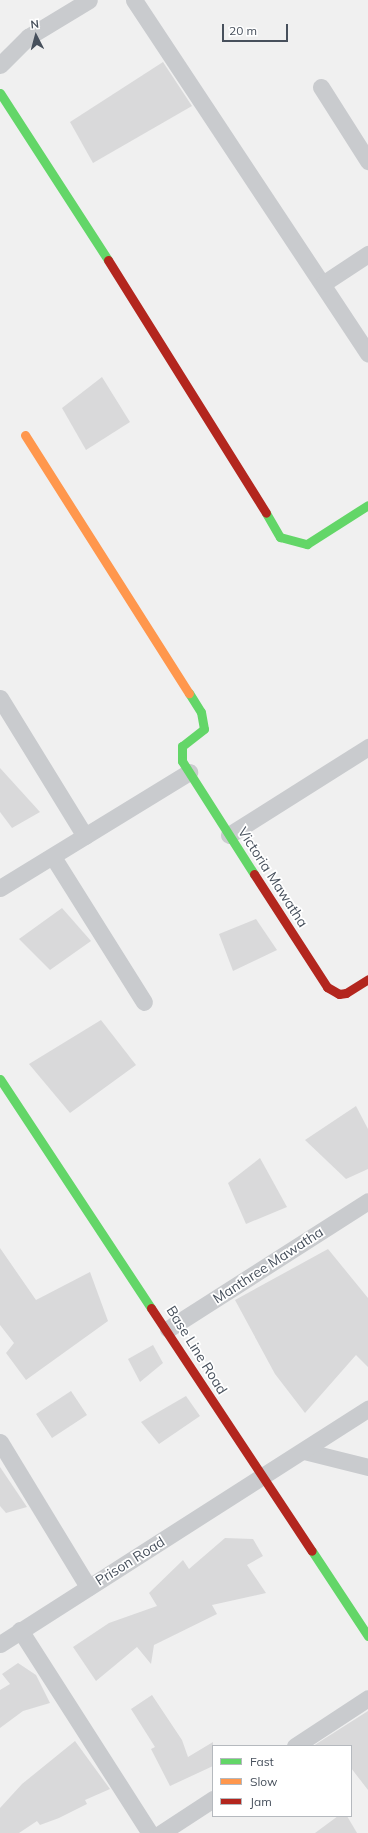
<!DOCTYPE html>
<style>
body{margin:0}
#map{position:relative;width:368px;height:1833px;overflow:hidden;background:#f0f0f0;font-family:Mulish,sans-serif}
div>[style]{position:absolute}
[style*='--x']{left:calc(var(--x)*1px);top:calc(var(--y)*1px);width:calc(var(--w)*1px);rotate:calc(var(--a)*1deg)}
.building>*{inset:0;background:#d9d9da}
.street>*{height:17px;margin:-8.5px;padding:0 8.5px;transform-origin:8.5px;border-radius:8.5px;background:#c9cbce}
.fast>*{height:9px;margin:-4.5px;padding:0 4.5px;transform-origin:4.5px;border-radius:4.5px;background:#63d668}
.slow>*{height:9px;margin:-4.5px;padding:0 4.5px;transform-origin:4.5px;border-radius:4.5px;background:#ff974d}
.jam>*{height:9px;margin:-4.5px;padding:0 4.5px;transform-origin:4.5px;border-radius:4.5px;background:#b3261e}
span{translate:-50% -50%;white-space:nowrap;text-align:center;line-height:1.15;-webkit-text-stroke:3.5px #fff;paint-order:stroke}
.street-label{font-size:14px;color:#47505c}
.legend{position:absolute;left:212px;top:1745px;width:140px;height:72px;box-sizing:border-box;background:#fff;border:1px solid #b5b9be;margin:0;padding:5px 7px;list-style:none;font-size:12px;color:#47505c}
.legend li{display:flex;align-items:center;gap:8px;height:20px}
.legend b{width:20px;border:1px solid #b5b9be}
.north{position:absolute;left:16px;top:16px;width:40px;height:40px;-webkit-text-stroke:3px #fff;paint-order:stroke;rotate:354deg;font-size:11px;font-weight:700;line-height:16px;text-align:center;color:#47505c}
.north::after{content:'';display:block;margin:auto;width:14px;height:18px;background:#47505c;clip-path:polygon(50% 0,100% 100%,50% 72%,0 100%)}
.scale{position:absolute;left:222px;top:24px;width:66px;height:18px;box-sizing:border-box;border:2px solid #47505c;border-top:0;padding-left:5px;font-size:12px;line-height:14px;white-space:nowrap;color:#47505c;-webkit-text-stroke:3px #fff;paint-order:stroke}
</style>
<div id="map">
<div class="building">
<div style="clip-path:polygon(163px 62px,192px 106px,93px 163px,70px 122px)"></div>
<div style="clip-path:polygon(102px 377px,130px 422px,86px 450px,62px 408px)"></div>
<div style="clip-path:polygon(0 768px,40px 812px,12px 828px,0 812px)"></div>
<div style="clip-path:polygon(62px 908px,91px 941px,50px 970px,19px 939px)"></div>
<div style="clip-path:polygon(256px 919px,277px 950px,233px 971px,219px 934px)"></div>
<div style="clip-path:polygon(101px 1020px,136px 1065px,70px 1113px,29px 1064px)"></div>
<div style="clip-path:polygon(356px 1106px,368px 1129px,368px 1169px,346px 1179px,305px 1140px)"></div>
<div style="clip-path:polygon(260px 1158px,287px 1207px,246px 1224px,228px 1183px)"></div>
<div style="clip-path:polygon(0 1248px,36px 1300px,90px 1272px,108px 1321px,26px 1380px,6px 1353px,14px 1343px,0 1325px)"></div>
<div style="clip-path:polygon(328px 1249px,368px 1298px,368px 1367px,356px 1355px,305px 1413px,275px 1374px,235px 1300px)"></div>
<div style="clip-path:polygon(153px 1345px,163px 1363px,140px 1382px,128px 1359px)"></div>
<div style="clip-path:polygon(71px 1391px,87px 1415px,52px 1438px,36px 1414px)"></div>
<div style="clip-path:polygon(186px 1396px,200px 1416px,159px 1444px,141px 1422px)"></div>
<div style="clip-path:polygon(0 1467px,27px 1507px,6px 1513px,0 1506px)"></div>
<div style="clip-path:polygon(225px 1538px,253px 1539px,263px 1556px,247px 1565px,266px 1593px,212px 1605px,217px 1614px,154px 1645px,151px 1664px,137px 1647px,96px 1681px,73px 1647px,109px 1623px,157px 1606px,149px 1593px,183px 1560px,189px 1569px)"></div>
<div style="clip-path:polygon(18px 1663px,36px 1675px,50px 1703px,23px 1711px,0 1728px,0 1690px,10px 1684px,2px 1674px)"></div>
<div style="clip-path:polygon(152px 1695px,182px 1740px,188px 1757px,213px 1742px,213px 1766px,170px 1786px,151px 1749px,155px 1747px,131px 1709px)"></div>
<div style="clip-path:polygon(368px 1711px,368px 1790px,351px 1768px,351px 1746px,313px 1746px)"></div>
<div style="clip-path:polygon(75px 1741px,110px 1789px,85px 1800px,87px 1804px,59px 1818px,40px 1825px,37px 1821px,19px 1833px,0 1833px,0 1808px,22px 1784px)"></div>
<div style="clip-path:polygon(338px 1816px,347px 1816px,357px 1833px,315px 1833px)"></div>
</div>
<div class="street">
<div style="--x:134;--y:0;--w:424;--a:56.5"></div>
<div style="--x:0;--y:65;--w:40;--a:-45"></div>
<div style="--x:28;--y:37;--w:71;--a:-31.2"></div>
<div style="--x:321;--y:87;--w:88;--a:57.6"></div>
<div style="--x:324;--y:283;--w:53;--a:-33.4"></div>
<div style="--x:0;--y:698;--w:162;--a:58.4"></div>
<div style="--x:229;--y:835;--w:165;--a:-32.3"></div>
<div style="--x:53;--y:857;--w:171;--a:57.9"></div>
<div style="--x:0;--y:888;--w:222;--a:-31.5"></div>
<div style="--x:168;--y:1329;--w:237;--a:-32.6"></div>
<div style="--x:0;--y:1442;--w:170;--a:58.7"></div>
<div style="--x:304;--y:1451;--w:66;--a:14"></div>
<div style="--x:20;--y:1630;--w:241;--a:57.4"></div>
<div style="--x:0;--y:1644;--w:437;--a:-32.6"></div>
<div style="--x:295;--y:1746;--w:87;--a:-33.3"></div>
<div style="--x:161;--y:1833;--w:62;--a:-33.2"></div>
</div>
<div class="fast">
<div style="--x:0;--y:93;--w:199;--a:57.1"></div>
<div style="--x:266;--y:513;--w:28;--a:60"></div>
<div style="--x:280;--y:537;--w:28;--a:15"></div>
<div style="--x:307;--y:544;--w:72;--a:-32.6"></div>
<div style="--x:189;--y:693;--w:22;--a:58"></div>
<div style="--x:201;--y:712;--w:17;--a:80"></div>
<div style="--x:204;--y:729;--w:28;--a:142"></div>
<div style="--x:182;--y:746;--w:15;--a:90"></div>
<div style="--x:182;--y:761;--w:134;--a:57.5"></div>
<div style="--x:0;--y:1079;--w:274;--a:56.6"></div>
<div style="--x:312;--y:1551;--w:102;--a:56.6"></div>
</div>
<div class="slow">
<div style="--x:25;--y:435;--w:306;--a:57.6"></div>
</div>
<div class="jam">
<div style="--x:108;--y:260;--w:298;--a:58"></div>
<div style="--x:254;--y:874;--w:135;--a:57.1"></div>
<div style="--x:327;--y:987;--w:14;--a:30"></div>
<div style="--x:339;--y:994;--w:7;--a:-8"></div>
<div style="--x:346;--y:993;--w:26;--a:-32"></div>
<div style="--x:151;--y:1308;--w:291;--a:56.5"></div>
</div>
<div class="street-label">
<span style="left:273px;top:877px;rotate:57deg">Victoria Mawatha</span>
<span style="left:268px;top:1265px;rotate:-33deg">Manthree Mawatha</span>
<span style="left:197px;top:1350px;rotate:58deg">Base Line Road</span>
<span style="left:130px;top:1561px;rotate:-32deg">Prison Road</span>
</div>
<ul class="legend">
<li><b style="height:5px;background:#63d668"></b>Fast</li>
<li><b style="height:5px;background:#ff974d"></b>Slow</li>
<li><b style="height:5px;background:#b3261e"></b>Jam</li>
</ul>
<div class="north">N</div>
<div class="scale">20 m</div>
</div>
